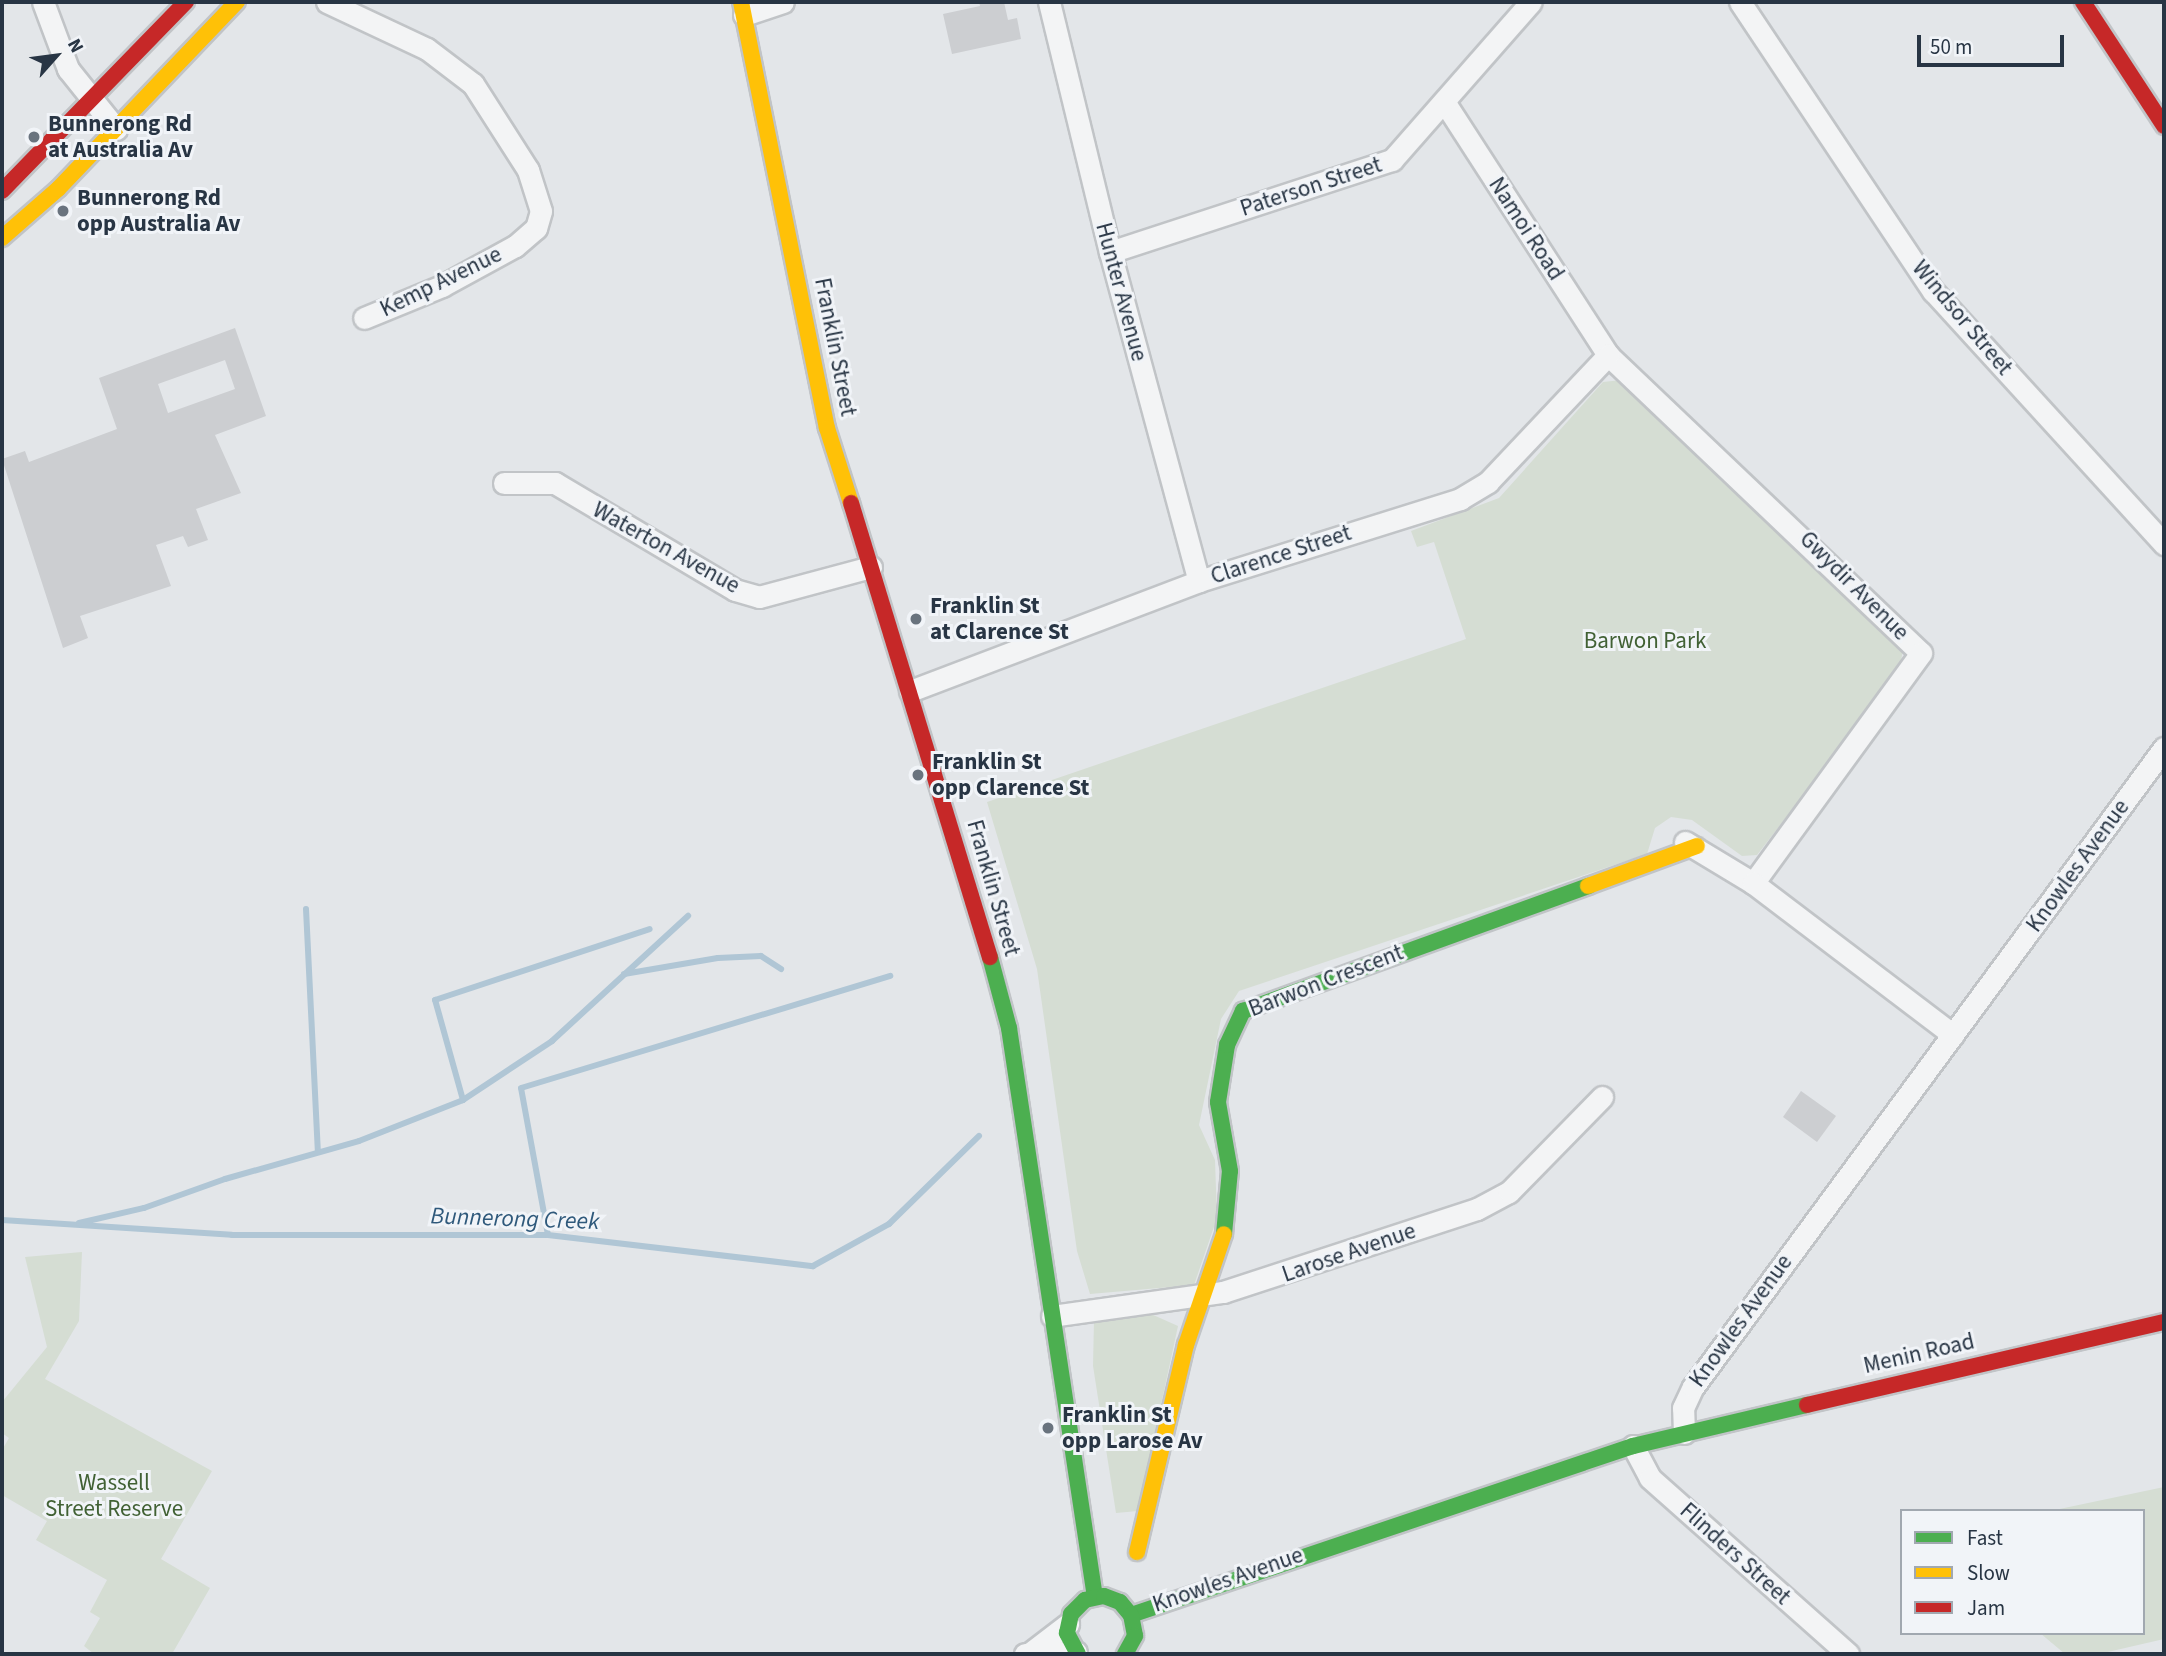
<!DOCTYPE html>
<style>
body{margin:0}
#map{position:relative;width:2166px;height:1656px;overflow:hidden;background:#e3e6e9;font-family:"Source Sans 3",sans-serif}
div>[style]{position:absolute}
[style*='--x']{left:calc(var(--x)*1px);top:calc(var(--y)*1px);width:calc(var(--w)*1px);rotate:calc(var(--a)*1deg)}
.green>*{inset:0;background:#d5ddd3}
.stream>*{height:6px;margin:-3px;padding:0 3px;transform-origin:3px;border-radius:3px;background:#b0c6d5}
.building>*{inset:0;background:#ccced1}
.roads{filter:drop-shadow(2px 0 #c1c4c7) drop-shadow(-2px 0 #c1c4c7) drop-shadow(0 2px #c1c4c7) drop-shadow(0 -2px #c1c4c7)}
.street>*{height:21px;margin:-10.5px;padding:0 10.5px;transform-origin:10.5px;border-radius:10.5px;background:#f3f4f5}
.fast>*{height:16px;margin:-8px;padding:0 8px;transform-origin:8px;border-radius:8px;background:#4caf50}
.slow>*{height:16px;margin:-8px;padding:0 8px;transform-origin:8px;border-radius:8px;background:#ffc107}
.jam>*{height:16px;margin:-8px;padding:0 8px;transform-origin:8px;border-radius:8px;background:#c62828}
.dots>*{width:19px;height:19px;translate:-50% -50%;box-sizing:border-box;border:4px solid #f1f4f8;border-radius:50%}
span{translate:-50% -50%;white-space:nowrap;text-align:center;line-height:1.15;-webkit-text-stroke:6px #f1f4f8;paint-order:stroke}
.poi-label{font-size:23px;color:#283544;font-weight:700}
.left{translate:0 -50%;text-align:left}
.street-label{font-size:23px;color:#283544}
.park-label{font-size:23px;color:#416134}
.water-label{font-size:24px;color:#2f597b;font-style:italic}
.frame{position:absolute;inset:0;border:4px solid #283544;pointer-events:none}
.legend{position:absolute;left:1900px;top:1509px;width:245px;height:126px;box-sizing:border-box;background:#f1f4f8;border:2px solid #a1a8b0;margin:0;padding:9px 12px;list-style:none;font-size:21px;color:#283544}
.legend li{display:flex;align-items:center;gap:14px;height:35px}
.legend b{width:35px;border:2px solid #a1a8b0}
.north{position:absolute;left:21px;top:21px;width:70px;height:70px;-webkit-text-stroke:5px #f1f4f8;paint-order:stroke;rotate:62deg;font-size:19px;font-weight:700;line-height:28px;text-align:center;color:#283544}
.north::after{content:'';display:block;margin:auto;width:24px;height:32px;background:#283544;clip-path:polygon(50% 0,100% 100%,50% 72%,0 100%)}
.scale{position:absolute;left:1917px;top:35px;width:147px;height:32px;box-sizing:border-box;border:4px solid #283544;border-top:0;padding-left:9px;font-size:21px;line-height:24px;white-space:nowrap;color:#283544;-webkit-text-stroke:5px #f1f4f8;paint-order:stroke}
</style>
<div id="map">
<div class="green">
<div style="clip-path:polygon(1622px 380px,1903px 650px,1899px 671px,1757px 855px,1742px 856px,1692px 820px,1671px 817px,1655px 828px,1647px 854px,1239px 991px,1221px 1019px,1199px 1125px,1215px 1160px,1217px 1218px,1194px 1285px,1090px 1294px,1077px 1251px,1037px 969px,987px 802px,1466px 639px,1434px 542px,1417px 547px,1411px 531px,1499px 498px,1603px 382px)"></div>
<div style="clip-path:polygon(82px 1252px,79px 1321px,45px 1379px,212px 1471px,161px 1559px,210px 1588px,172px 1654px,94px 1654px,84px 1646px,100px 1618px,90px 1612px,107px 1580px,36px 1540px,47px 1521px,2px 1495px,2px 1450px,9px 1438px,2px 1433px,2px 1402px,47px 1347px,25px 1257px)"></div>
<div style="clip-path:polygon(1151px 1314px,1178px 1326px,1138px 1511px,1116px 1513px,1093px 1366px,1094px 1320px)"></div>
<div style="clip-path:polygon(2164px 1487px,2164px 1639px,2099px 1654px,2065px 1654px,2040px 1633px,2143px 1633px,2143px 1511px,2050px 1511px)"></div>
</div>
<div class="stream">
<div style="--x:306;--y:909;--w:243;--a:87.2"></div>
<div style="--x:624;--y:974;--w:95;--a:-9.7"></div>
<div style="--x:718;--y:958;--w:43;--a:-2.7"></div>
<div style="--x:761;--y:956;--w:24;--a:33"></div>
<div style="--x:463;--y:1100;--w:104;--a:-105.6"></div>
<div style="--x:435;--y:1000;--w:226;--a:-18.3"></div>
<div style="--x:2;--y:1220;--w:230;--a:3.7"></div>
<div style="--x:232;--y:1235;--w:316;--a:0"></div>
<div style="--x:548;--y:1235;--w:267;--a:6.7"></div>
<div style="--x:813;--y:1266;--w:87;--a:-28.9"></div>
<div style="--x:889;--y:1224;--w:126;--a:-44.4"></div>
<div style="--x:79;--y:1223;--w:67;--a:-13"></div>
<div style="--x:144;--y:1208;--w:86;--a:-19.7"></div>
<div style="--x:225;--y:1179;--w:139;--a:-15.8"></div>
<div style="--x:359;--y:1141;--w:112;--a:-21.5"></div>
<div style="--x:463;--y:1100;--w:107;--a:-33.5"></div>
<div style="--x:552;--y:1041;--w:185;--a:-42.6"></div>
<div style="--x:548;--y:1235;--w:149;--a:-100.4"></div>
<div style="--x:521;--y:1088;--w:386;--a:-16.9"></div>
</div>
<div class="building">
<div style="clip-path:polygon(979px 2px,1004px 2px,1008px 20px,1017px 18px,1021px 39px,952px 54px,943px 14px,980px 6px)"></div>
<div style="clip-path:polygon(evenodd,235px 328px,266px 416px,215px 435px,241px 493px,196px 509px,208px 540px,188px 547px,183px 536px,156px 545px,171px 586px,80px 616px,88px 638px,63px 648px,2px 459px,25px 451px,29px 462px,117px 429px,99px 378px,235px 328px,225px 360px,235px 389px,168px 413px,158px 384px,225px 360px)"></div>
<div style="clip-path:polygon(1801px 1091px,1836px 1116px,1817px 1142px,1783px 1117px)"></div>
</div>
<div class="roads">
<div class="street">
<div style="--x:43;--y:2;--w:72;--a:69.5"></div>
<div style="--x:68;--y:69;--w:77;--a:51.3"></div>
<div style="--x:327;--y:2;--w:110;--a:25.2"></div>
<div style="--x:427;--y:49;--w:58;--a:37.3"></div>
<div style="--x:473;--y:84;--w:102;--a:57.4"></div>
<div style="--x:528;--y:170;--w:43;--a:72.4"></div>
<div style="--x:541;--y:211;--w:18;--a:106"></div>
<div style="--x:536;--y:228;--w:28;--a:139"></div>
<div style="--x:515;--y:246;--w:83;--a:151.3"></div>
<div style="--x:442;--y:286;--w:84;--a:157.7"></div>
<div style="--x:1049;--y:2;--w:257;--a:76.3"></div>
<div style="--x:1110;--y:252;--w:341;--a:74.9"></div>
<div style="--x:1740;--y:2;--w:348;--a:56.3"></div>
<div style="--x:1933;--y:291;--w:343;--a:47.6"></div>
<div style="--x:744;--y:15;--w:41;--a:-18.4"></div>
<div style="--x:1445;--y:103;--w:300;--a:57.1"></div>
<div style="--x:1608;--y:355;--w:432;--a:43.6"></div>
<div style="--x:1921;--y:653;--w:285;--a:126.1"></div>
<div style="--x:1110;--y:252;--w:297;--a:-18.1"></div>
<div style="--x:1392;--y:160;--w:210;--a:-48.7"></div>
<div style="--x:504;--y:483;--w:51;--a:0"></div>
<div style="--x:555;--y:483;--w:209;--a:30.7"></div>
<div style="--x:735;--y:590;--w:25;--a:16"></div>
<div style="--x:759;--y:597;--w:116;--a:-15"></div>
<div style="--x:910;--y:691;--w:309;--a:-20.8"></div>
<div style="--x:1199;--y:581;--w:274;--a:-17.4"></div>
<div style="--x:1460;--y:499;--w:33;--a:-31"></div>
<div style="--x:1488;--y:482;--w:175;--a:-46.6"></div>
<div style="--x:1685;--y:842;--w:79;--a:31.1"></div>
<div style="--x:1753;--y:883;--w:251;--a:37.2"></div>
<div style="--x:1052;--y:1316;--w:173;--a:-8"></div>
<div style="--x:1223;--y:1292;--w:267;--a:-18.1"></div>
<div style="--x:1477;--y:1209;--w:36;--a:-28"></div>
<div style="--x:1509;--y:1192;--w:133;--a:-45.6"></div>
<div style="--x:1684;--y:1433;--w:25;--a:-92"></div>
<div style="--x:1683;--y:1408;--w:23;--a:-65"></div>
<div style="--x:1693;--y:1387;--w:794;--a:-53.61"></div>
<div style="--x:1633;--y:1446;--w:36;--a:62"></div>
<div style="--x:1650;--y:1478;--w:265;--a:41.6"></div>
<div style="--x:1030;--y:1653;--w:48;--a:-37.3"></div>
<div style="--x:1025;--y:1654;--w:51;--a:-2.2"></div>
</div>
<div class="fast">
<div style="--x:990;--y:957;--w:73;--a:75"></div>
<div style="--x:1009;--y:1028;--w:575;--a:81.41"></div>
<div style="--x:1224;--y:1234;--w:63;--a:-84.6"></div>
<div style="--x:1230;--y:1171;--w:70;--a:-99.9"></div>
<div style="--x:1218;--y:1102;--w:58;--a:-81"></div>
<div style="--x:1227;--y:1045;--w:38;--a:-65"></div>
<div style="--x:1243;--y:1011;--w:367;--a:-19.9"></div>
<div style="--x:1131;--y:1615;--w:530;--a:-18.61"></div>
<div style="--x:1633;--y:1446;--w:179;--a:-13.3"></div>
<div style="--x:1078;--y:1654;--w:24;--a:-118"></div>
<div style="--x:1067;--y:1633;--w:19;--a:-78"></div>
<div style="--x:1071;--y:1614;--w:20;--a:-45"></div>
<div style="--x:1085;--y:1600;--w:19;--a:-12"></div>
<div style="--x:1104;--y:1596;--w:17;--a:21"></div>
<div style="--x:1120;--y:1602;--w:17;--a:50"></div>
<div style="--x:1131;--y:1615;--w:21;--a:79"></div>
<div style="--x:1135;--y:1636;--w:21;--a:119"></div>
</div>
<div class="slow">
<div style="--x:741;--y:2;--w:435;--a:78.6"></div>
<div style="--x:827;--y:428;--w:79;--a:72.3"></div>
<div style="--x:2;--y:238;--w:74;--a:-41.2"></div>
<div style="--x:58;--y:189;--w:259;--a:-46.3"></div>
<div style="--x:1588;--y:886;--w:116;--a:-20.2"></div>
<div style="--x:1137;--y:1552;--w:213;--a:-76.7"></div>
<div style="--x:1186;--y:1345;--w:117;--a:-71.1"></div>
</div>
<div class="jam">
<div style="--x:2083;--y:2;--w:148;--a:56.8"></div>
<div style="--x:2;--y:191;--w:264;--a:-45.8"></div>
<div style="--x:851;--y:503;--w:475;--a:73"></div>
<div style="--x:1807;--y:1405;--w:367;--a:-13.1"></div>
</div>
</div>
<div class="dots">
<div style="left:34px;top:137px;background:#69737e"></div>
<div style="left:63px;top:211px;background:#69737e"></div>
<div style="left:916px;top:619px;background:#69737e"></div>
<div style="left:918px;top:775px;background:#69737e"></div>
<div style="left:1048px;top:1428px;background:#69737e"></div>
</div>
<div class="poi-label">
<span class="left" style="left:48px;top:137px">Bunnerong Rd<br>at Australia Av</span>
<span class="left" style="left:77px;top:211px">Bunnerong Rd<br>opp Australia Av</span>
<span class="left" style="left:930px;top:619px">Franklin St<br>at Clarence St</span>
<span class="left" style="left:932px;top:775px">Franklin St<br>opp Clarence St</span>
<span class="left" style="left:1062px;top:1428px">Franklin St<br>opp Larose Av</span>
</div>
<div class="street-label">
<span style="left:1311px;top:187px;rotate:-18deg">Paterson Street</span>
<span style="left:1526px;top:229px;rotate:57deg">Namoi Road</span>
<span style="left:441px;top:282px;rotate:-26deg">Kemp Avenue</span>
<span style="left:1121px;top:292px;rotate:75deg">Hunter Avenue</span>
<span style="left:1962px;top:318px;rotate:50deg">Windsor Street</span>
<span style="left:835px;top:347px;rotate:79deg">Franklin Street</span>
<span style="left:666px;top:548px;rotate:29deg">Waterton Avenue</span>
<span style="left:1281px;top:555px;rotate:-18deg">Clarence Street</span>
<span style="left:1854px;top:586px;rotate:45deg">Gwydir Avenue</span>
<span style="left:2078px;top:866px;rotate:-54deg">Knowles Avenue</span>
<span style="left:993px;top:888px;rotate:74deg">Franklin Street</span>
<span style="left:1326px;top:981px;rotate:-21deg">Barwon Crescent</span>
<span style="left:1349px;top:1253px;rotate:-19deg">Larose Avenue</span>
<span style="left:1741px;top:1321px;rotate:-54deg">Knowles Avenue</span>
<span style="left:1919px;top:1354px;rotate:-13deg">Menin Road</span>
<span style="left:1735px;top:1554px;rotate:42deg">Flinders Street</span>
<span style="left:1228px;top:1580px;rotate:-19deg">Knowles Avenue</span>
</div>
<div class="park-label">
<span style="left:1645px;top:641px">Barwon Park</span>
<span style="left:114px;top:1496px">Wassell<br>Street Reserve</span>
</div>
<div class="water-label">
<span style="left:515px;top:1219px;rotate:2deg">Bunnerong Creek</span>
</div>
<div class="frame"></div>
<ul class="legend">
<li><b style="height:9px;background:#4caf50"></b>Fast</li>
<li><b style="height:9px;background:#ffc107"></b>Slow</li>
<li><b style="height:9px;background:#c62828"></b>Jam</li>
</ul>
<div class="north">N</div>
<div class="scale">50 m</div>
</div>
